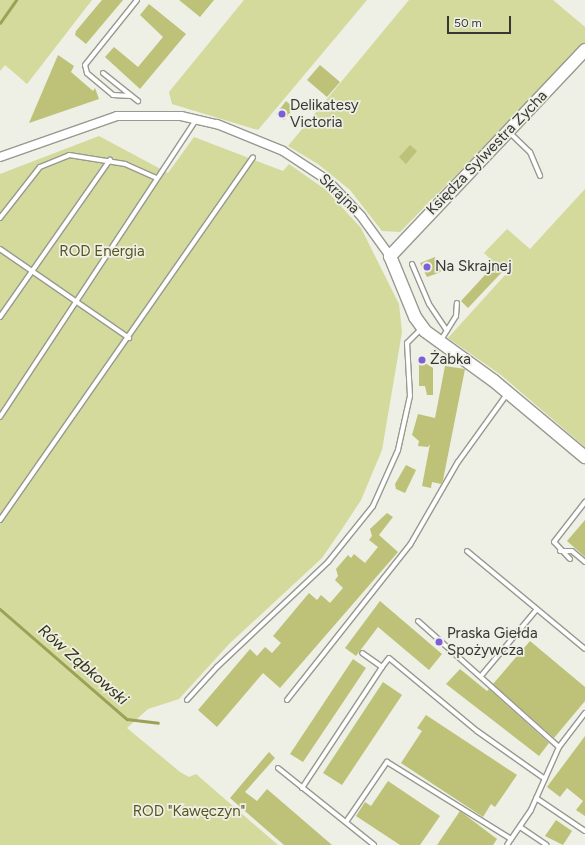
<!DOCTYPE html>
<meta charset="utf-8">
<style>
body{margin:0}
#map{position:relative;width:585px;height:845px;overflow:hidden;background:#eeefe5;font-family:Figtree,sans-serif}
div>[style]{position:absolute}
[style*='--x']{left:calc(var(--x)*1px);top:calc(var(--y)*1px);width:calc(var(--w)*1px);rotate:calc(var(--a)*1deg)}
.green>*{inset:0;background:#d4d99c}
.stream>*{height:2.5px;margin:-1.25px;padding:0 1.25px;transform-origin:1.25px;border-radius:1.25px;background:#9ca157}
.building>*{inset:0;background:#bdc278}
.roads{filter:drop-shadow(1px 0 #989990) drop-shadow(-1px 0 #989990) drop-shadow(0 1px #989990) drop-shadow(0 -1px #989990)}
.lane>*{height:4px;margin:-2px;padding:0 2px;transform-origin:2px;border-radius:2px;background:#fff}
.street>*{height:8px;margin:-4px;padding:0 4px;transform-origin:4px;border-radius:4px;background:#fff}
.secondary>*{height:12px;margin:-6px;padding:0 6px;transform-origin:6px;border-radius:6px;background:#fff}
.dots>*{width:11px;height:11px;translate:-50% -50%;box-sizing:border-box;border:2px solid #eeefe5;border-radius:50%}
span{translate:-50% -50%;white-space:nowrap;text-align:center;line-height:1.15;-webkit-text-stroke:3.5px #eeefe5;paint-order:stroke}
.poi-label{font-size:15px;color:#363733}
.left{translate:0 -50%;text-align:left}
.street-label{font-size:15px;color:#363733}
.park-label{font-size:15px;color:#545720}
.water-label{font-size:16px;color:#323313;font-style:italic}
.scale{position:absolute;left:447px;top:16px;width:64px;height:18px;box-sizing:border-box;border:2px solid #363733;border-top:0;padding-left:5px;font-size:12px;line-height:14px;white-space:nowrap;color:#363733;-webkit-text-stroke:3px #eeefe5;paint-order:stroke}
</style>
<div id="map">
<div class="green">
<div style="clip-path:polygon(0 0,92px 0,27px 84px,5px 65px,0 71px)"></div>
<div style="clip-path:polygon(244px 0,367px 0,258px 130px,172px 104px,169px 92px)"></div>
<div style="clip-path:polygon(409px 0,553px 0,585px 27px,585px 44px,400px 232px,382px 231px,350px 190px,318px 164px,288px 146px)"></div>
<div style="clip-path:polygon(99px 136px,168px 173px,194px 137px,283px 171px,289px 164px,326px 190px,361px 228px,399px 304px,402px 332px,382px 450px,361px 500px,344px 526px,322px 558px,229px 644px,179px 699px,148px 709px,127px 728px,180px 772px,189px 777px,196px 774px,278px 845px,0 845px,0 174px)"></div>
<div style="clip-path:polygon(585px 189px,585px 447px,501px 375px,448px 338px,506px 274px,484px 253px,507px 229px,530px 249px)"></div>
</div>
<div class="stream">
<div style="--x:0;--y:23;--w:28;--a:-55"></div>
<div style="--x:0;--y:609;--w:168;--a:40.9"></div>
<div style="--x:127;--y:719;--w:31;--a:7"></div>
</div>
<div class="building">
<div style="clip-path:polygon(102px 0,123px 0,86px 44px,75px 35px,76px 31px)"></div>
<div style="clip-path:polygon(179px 0,214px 0,200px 17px)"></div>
<div style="clip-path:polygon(149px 4px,186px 34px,140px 89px,105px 57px,114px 47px,138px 67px,163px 37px,140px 15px)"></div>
<div style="clip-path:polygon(58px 55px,74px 66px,71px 72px,93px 91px,95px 88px,99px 99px,29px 123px)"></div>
<div style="clip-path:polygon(320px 65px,340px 82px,327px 97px,307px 80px)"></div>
<div style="clip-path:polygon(286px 101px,294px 108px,284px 120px,276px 114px)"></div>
<div style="clip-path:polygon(410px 145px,417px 151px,406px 164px,399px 157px)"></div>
<div style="clip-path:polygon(435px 257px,441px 272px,427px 277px,420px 263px)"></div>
<div style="clip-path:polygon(495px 264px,503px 271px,468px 308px,461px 301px)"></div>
<div style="clip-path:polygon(419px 359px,433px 368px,433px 395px,427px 395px,425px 386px,419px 386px)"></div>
<div style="clip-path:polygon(445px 366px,465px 369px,443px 480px,441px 484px,432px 482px,431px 488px,422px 486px,430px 444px,428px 447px,418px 446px,419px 441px,412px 435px,418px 414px,435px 418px)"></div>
<div style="clip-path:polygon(406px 465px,416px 470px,405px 493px,396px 489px,395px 484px)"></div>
<div style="clip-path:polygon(387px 513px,393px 517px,379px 535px,398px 552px,280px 688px,263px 673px,217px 727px,198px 710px,250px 649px,257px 656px,265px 647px,272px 653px,281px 643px,273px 636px,309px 593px,317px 600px,321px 595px,330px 603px,343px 588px,335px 580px,338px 576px,336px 569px,348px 555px,351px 558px,354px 554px,365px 563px,378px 547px,369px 540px,372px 536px,370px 529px)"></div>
<div style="clip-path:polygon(585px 520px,585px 557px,567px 541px)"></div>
<div style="clip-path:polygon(380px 601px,442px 654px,429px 670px,378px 627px,356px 656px,345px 648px)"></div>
<div style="clip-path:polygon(530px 641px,585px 687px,585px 701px,554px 738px,493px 684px)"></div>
<div style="clip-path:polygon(353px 659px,366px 668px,303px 762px,290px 754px)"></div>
<div style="clip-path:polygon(460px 669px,487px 691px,489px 689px,549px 743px,539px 756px,446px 684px)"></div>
<div style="clip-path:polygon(383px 682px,402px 695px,342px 785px,323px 773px)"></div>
<div style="clip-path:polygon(426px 715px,517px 775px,495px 807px,491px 804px,483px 817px,401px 763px,422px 731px,417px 728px)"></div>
<div style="clip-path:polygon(585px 736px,585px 816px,576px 810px,583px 801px,567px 788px,560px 797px,547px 787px)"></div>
<div style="clip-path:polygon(269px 752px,275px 758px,245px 792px,257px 801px,267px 789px,332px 845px,284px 845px,230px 798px)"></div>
<div style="clip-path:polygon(388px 781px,440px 816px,420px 845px,400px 845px,356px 816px,365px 802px,371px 806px)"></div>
<div style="clip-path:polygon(460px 811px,497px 839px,493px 845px,437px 845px)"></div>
<div style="clip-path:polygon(556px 820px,572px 831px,563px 845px,545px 836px)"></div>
</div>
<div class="roads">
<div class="lane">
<div style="--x:103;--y:73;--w:45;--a:38.7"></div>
<div style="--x:131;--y:96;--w:18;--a:-177"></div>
<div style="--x:113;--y:95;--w:34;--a:-140"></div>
<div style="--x:87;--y:73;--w:8;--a:-104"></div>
<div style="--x:85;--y:65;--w:83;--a:-51.3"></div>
<div style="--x:509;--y:132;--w:29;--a:44"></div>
<div style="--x:530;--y:152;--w:26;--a:67"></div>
<div style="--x:0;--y:218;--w:65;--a:-51.9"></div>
<div style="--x:40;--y:167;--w:31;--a:-22"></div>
<div style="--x:69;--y:155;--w:57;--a:9.1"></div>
<div style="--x:125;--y:164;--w:35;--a:24"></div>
<div style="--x:0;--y:249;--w:157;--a:34.6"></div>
<div style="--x:412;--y:264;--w:43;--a:67"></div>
<div style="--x:429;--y:304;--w:32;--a:56"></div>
<div style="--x:0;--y:317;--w:192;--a:-55"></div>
<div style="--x:441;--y:340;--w:28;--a:-58"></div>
<div style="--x:456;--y:316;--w:13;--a:-86"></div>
<div style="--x:0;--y:417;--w:356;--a:-56.6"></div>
<div style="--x:0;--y:520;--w:442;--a:-55.1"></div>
<div style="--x:467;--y:551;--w:153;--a:39.7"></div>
<div style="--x:560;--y:551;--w:12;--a:0"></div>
<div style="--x:572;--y:551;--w:17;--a:40"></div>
<div style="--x:570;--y:559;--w:23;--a:-133"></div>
<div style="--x:554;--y:542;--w:51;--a:-52.2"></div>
<div style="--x:418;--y:621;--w:189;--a:41.8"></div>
<div style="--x:559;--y:747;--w:69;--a:114"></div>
<div style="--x:531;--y:810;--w:42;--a:124.4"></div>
<div style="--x:382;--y:667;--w:11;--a:-52"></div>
<div style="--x:389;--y:658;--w:114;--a:39.7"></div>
<div style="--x:477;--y:731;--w:83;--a:35.2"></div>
<div style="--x:481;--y:676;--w:87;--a:-50.1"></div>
<div style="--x:187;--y:700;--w:45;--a:-47.7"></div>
<div style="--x:217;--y:667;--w:153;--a:-43.4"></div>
<div style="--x:328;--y:562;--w:72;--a:-51.2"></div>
<div style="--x:373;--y:506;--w:61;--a:-65.9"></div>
<div style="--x:398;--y:450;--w:55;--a:-77.5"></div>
<div style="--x:410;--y:396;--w:53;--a:-93.2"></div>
<div style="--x:407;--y:343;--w:20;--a:-45"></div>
<div style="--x:287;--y:700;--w:198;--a:-51.6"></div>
<div style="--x:410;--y:545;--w:96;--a:-60"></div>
<div style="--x:458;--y:462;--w:84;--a:-54.2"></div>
<div style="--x:559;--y:747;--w:43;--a:-52.6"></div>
<div style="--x:278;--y:768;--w:123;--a:38.7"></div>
<div style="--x:302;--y:788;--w:145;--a:-56.5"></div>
<div style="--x:382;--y:667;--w:24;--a:-145"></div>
<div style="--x:536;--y:798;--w:59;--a:34"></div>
<div style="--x:346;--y:822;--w:73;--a:-55.7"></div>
<div style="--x:387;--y:762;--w:146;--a:31.8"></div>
<div style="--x:520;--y:827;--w:32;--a:34"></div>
</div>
<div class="street">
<div style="--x:0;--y:157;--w:124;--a:-19.3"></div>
<div style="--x:117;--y:116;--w:64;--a:0"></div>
<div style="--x:181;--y:116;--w:37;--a:13"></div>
<div style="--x:217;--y:124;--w:71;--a:22.2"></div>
<div style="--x:283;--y:151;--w:53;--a:33.4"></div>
<div style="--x:327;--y:180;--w:50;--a:46.6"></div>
<div style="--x:361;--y:216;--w:49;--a:54.1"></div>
</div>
<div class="secondary">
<div style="--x:585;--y:50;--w:284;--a:133.4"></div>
<div style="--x:390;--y:256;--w:66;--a:67.7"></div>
<div style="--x:415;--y:317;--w:17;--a:54"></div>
<div style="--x:425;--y:331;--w:85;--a:35.9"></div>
<div style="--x:494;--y:381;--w:119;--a:39.9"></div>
</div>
</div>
<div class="dots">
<div style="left:282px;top:114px;background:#7d5dd8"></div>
<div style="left:427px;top:267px;background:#7d5dd8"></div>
<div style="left:422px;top:360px;background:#7d5dd8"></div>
<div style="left:439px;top:642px;background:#7d5dd8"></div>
</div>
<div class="poi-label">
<span class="left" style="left:290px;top:114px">Delikatesy<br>Victoria</span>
<span class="left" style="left:435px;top:267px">Na Skrajnej</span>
<span class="left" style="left:430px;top:360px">Żabka</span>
<span class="left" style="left:447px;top:642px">Praska Giełda<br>Spożywcza</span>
</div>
<div class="street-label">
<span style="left:487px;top:153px;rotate:-46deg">Księdza Sylwestra Zycha</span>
<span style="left:339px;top:194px;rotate:44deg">Skrajna</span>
</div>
<div class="park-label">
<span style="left:102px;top:252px">ROD Energia</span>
<span style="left:189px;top:812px">ROD "Kawęczyn"</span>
</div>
<div class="water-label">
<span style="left:83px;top:665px;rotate:41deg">Rów Ząbkowski</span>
</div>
<div class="scale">50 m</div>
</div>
